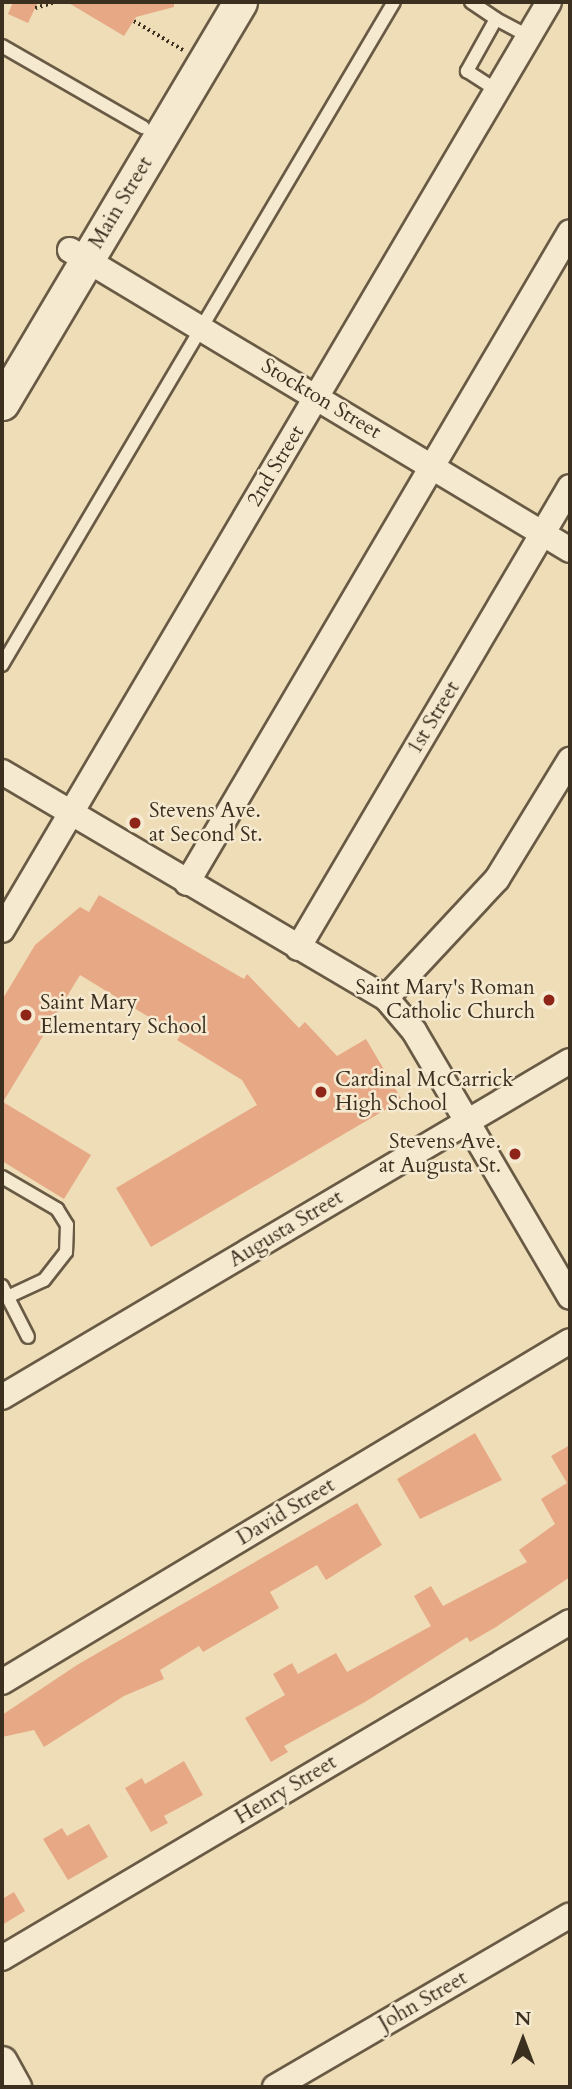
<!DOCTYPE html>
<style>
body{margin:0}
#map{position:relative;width:572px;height:2089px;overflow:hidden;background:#efddb7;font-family:Cardo,serif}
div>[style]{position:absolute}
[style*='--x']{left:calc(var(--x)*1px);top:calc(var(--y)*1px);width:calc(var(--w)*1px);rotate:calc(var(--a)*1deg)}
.building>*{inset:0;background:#e7a886}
.path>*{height:3.5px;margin-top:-1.75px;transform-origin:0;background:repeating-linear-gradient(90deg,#3b2f1f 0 2px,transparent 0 5.5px)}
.roads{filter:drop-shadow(2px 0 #685a45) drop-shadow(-2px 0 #685a45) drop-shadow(0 2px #685a45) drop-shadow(0 -2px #685a45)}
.service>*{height:12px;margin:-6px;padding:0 6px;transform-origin:6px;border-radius:6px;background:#f5e9d0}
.minor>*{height:24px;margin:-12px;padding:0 12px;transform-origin:12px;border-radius:12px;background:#f5e9d0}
.tertiary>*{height:30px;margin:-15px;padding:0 15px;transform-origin:15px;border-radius:15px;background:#f5e9d0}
.secondary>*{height:33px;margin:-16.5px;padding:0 16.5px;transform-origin:16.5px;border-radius:16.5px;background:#f5e9d0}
.dots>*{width:19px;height:19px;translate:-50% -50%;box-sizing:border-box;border:4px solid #f5e9d0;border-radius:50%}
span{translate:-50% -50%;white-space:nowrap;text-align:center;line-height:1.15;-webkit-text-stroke:5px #f5e9d0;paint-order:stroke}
.street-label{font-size:21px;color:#3b2f1f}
.poi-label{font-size:21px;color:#3b2f1f}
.left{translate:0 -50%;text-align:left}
.right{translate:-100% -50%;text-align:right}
.frame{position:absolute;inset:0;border:4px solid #3b2f1f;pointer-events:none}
.north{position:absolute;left:488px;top:2005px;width:70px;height:70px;-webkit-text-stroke:5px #f5e9d0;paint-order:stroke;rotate:0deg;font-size:19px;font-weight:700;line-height:28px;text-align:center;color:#3b2f1f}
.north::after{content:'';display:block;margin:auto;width:24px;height:32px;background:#3b2f1f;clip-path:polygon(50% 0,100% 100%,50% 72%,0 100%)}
</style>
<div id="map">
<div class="building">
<div style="clip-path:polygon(13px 2px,38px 2px,28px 23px,8px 14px)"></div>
<div style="clip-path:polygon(67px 2px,174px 2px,174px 7px,136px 17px,124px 36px)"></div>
<div style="clip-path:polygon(99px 895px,244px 979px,247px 974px,299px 1028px,305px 1022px,337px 1056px,366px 1039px,402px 1100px,151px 1247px,116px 1188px,257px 1105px,242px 1080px,177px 1040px,180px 1036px,80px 975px,3px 1102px,91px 1155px,64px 1199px,2px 1161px,2px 1000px,35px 945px,80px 907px,89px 912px)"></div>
<div style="clip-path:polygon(475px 1433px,502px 1480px,420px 1519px,397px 1479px)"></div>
<div style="clip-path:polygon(570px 1445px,570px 1577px,496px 1627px,470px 1642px,467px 1637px,365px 1702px,284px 1746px,288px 1752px,271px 1762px,245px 1718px,285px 1695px,273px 1674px,292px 1663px,298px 1674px,336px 1653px,347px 1672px,431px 1626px,414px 1596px,431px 1586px,443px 1606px,527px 1562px,519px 1550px,555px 1524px,541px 1499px,567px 1483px,551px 1456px)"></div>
<div style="clip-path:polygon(357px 1503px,382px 1545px,326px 1580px,317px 1565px,270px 1592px,279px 1608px,203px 1652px,199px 1646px,160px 1670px,164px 1679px,124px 1696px,44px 1747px,34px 1730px,2px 1737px,2px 1715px,77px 1665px)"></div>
<div style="clip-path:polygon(184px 1761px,203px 1795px,164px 1816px,168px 1823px,151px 1832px,125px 1788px,142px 1778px,145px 1784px)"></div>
<div style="clip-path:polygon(89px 1824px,108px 1857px,68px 1880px,43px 1839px,62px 1828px,67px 1836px)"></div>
<div style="clip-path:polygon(14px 1892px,25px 1911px,2px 1925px,2px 1899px)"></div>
</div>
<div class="path">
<div style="--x:35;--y:8;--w:22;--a:-16"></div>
<div style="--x:134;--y:21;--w:57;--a:30.6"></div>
</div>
<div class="roads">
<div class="service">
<div style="--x:471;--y:2;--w:30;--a:34"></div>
<div style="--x:496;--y:19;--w:60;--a:119.1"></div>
<div style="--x:467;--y:71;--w:35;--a:33"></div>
<div style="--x:496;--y:19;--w:36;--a:28"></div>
<div style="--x:2;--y:46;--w:163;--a:29.9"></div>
<div style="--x:2;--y:665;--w:770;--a:-59.41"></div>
<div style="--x:2;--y:1177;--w:64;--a:30.2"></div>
<div style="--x:57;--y:1209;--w:19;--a:58"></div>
<div style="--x:67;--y:1225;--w:27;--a:92"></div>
<div style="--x:66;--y:1252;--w:36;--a:128"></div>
<div style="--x:44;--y:1280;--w:40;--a:155"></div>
<div style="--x:2;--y:1286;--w:57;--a:63"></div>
</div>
<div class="minor">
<div style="--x:70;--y:250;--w:583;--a:30.96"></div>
<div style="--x:2;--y:772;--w:446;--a:30.5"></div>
<div style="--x:386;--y:998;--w:43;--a:49.7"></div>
<div style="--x:414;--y:1031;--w:308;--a:59.6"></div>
<div style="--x:187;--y:883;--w:755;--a:-59.53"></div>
<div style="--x:2;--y:930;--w:1077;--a:-59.48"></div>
<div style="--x:298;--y:948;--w:535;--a:-59.46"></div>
<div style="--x:386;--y:998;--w:163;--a:-47"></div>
<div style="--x:497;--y:879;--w:140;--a:-58.5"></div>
<div style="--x:2;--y:1397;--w:660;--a:-30.61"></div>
<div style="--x:2;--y:1682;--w:662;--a:-30.98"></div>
<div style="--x:2;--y:1958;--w:660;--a:-30.61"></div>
<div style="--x:275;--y:2087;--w:341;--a:-30.2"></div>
</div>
<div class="tertiary">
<div style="--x:2;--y:2062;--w:29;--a:61"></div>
</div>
<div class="secondary">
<div style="--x:2;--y:403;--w:466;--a:-59.3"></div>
</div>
</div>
<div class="dots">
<div style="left:135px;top:823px;background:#8f2418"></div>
<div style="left:549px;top:1000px;background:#8f2418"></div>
<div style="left:26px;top:1015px;background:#8f2418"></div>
<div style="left:321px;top:1092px;background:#8f2418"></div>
<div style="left:515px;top:1154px;background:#8f2418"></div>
</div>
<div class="street-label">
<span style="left:121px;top:203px;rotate:-59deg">Main Street</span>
<span style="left:321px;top:399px;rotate:31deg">Stockton Street</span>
<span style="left:276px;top:466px;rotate:-59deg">2nd Street</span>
<span style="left:434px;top:718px;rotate:-59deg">1st Street</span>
<span style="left:286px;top:1229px;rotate:-31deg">Augusta Street</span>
<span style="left:286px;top:1512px;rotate:-31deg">David Street</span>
<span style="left:286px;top:1790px;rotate:-31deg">Henry Street</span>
<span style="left:423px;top:2001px;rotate:-30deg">John Street</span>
</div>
<div class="poi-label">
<span class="left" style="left:149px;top:823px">Stevens Ave.<br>at Second St.</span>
<span class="right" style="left:535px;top:1000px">Saint Mary's Roman<br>Catholic Church</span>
<span class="left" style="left:40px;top:1015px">Saint Mary<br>Elementary School</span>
<span class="left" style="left:335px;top:1092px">Cardinal McCarrick<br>High School</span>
<span class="right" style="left:501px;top:1154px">Stevens Ave.<br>at Augusta St.</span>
</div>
<div class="frame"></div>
<div class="north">N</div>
</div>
